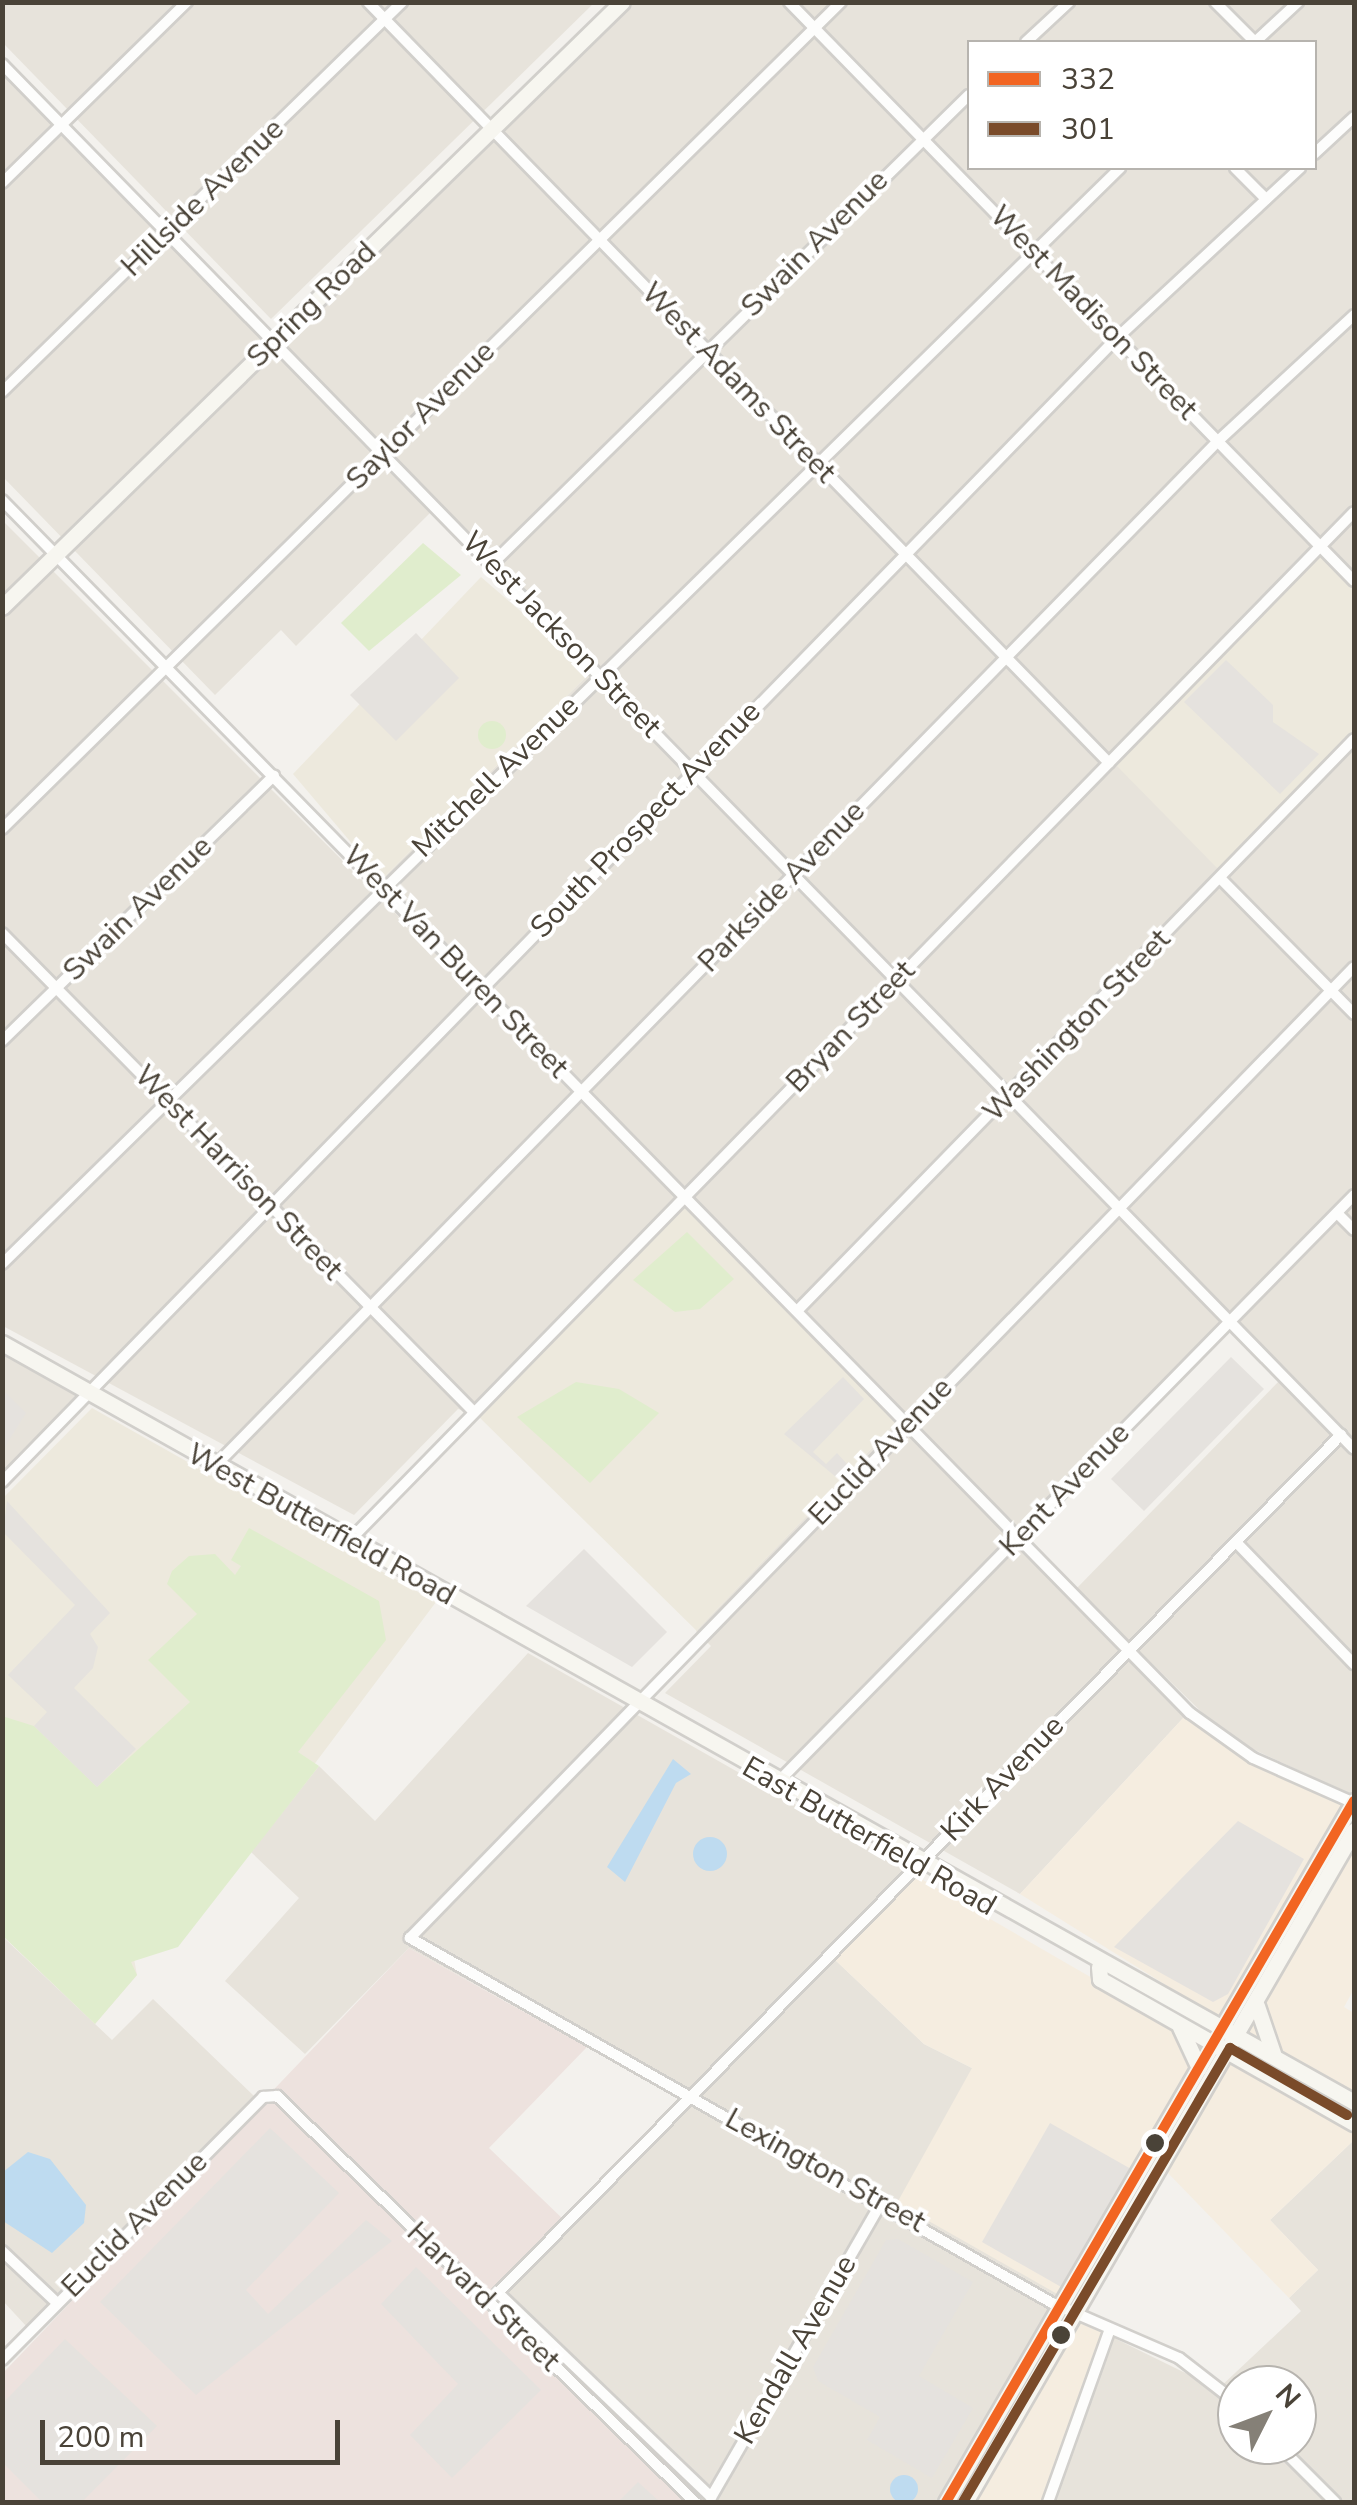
<!DOCTYPE html>
<style>
body{margin:0}
#map{position:relative;width:1357px;height:2505px;overflow:hidden;background:#f3f1ed;font-family:"Nunito Sans",sans-serif}
div>[style]{position:absolute}
[style*='--x']{left:calc(var(--x)*1px);top:calc(var(--y)*1px);width:calc(var(--w)*1px);rotate:calc(var(--a)*1deg)}
.residential>*{inset:0;background:#e7e3db}
.commercial>*{inset:0;background:#f5ede0}
.education>*{inset:0;background:#ede9dd}
.medical>*{inset:0;background:#ede2de}
.green>*{inset:0;background:#e0edcd}
.round{border-radius:50%}
.parking>*{inset:0;background:#e5e2de}
.water>*{inset:0;background:#bedbf0}
.roads{filter:drop-shadow(2px 0 #d1cfcb) drop-shadow(-2px 0 #d1cfcb) drop-shadow(0 2px #d1cfcb) drop-shadow(0 -2px #d1cfcb)}
.street>*{height:10px;margin:-5px;padding:0 5px;transform-origin:5px;border-radius:5px;background:#fdfdfc}
.secondary>*{height:15px;margin:-7.5px;padding:0 7.5px;transform-origin:7.5px;border-radius:7.5px;background:#f7f6f0}
.bus-1>*{height:10px;margin:-5px;padding:0 5px;transform-origin:5px;border-radius:5px;background:#f26522}
.bus-2>*{height:10px;margin:-5px;padding:0 5px;transform-origin:5px;border-radius:5px;background:#7a4b2a}
.dots>*{width:28px;height:28px;translate:-50% -50%;box-sizing:border-box;border:5px solid #fff;border-radius:50%}
span{translate:-50% -50%;white-space:nowrap;text-align:center;line-height:1.15;-webkit-text-stroke:8px #fff;paint-order:stroke}
.street-label{font-size:30px;color:#4a4338}
.frame{position:absolute;inset:0;border:5px solid #4a4338;pointer-events:none}
.legend{position:absolute;left:967px;top:40px;width:350px;height:130px;box-sizing:border-box;background:#fff;border:2px solid #b7b4af;margin:0;padding:12px 18px;list-style:none;font-size:30px;color:#4a4338}
.legend li{display:flex;align-items:center;gap:20px;height:50px}
.legend b{width:50px;border:2px solid #b7b4af}
.north{position:absolute;left:1217px;top:2365px;width:100px;height:100px;box-sizing:border-box;background:#fff;border:2px solid #b7b4af;border-radius:50%;rotate:48deg;font-size:28px;font-weight:700;line-height:40px;text-align:center;color:#4a4338}
.north::after{content:'';display:block;margin:auto;width:35px;height:45px;background:#858077;clip-path:polygon(50% 0,100% 100%,50% 72%,0 100%)}
.scale{position:absolute;left:40px;top:2420px;width:300px;height:45px;box-sizing:border-box;border:5px solid #4a4338;border-top:0;padding-left:12px;font-size:30px;line-height:35px;white-space:nowrap;color:#4a4338;-webkit-text-stroke:8px #fff;paint-order:stroke}
</style>
<div id="map">
<div class="residential">
<div style="clip-path:polygon(3px 3px,594px 3px,271px 319px,3px 43px)"></div>
<div style="clip-path:polygon(evenodd,628px 3px,1354px 3px,1354px 1439px,280px 342px,628px 3px,969px 42px,1314px 42px,1314px 168px,969px 168px,969px 42px)"></div>
<div style="clip-path:polygon(2px 71px,430px 513px,296px 646px,281px 630px,215px 695px,3px 477px)"></div>
<div style="clip-path:polygon(2px 520px,686px 1204px,477px 1415px,458px 1409px,354px 1515px,3px 1326px)"></div>
<div style="clip-path:polygon(591px 672px,1231px 1327px,1026px 1537px,382px 879px)"></div>
<div style="clip-path:polygon(3px 1350px,77px 1394px,3px 1472px)"></div>
<div style="clip-path:polygon(1282px 1378px,1354px 1452px,1354px 1796px,1227px 1737px,1076px 1589px)"></div>
<div style="clip-path:polygon(897px 1422px,1185px 1716px,1020px 1894px,665px 1693px,711px 1646px,696px 1631px)"></div>
<div style="clip-path:polygon(528px 1653px,916px 1873px,833px 1958px,924px 2044px,972px 2068px,1066px 2299px,936px 2502px,705px 2502px,491px 2293px,682px 2099px,409px 1948px,305px 2054px,225px 1981px,299px 1898px,251px 1852px,319px 1766px,375px 1821px)"></div>
<div style="clip-path:polygon(2px 1936px,112px 2040px,153px 1999px,254px 2096px,27px 2327px,3px 2301px)"></div>
<div style="clip-path:polygon(evenodd,1354px 2140px,1354px 2502px,1052px 2502px,1112px 2337px,1218px 2389px,1301px 2311px,1289px 2298px,1318px 2270px,1270px 2220px,1354px 2140px,1237px 2385px,1297px 2385px,1297px 2445px,1237px 2445px,1237px 2385px)"></div>
</div>
<div class="commercial">
<div style="clip-path:polygon(1185px 1716px,1238px 1755px,1346px 1805px,1222px 2020px,1020px 1894px)"></div>
<div style="clip-path:polygon(1354px 1844px,1354px 1989px,1344px 2007px,1354px 2013px,1354px 2097px,1248px 2034px)"></div>
<div style="clip-path:polygon(916px 1876px,1208px 2045px,1066px 2299px,897px 2203px,972px 2068px,924px 2044px,833px 1958px)"></div>
<div style="clip-path:polygon(1232px 2061px,1354px 2128px,1354px 2140px,1270px 2220px,1318px 2270px,1289px 2298px,1167px 2172px)"></div>
<div style="clip-path:polygon(1077px 2322px,1112px 2337px,1052px 2502px,970px 2502px)"></div>
</div>
<div class="education">
<div style="clip-path:polygon(1320px 550px,1354px 586px,1354px 732px,1221px 872px,1113px 762px)"></div>
<div style="clip-path:polygon(481px 577px,591px 672px,382px 879px,293px 774px)"></div>
<div style="clip-path:polygon(686px 1204px,897px 1422px,697px 1630px,702px 1636px,477px 1415px)"></div>
<div style="clip-path:polygon(92px 1408px,436px 1602px,178px 1946px,134px 1959px,137px 1975px,95px 2024px,3px 1936px,2px 1499px)"></div>
</div>
<div class="medical">
<div style="clip-path:polygon(409px 1948px,587px 2047px,489px 2148px,564px 2220px,491px 2293px,705px 2502px,3px 2502px,3px 2373px)"></div>
</div>
<div class="green">
<div style="clip-path:polygon(423px 543px,461px 575px,369px 651px,341px 623px)"></div>
<div class="round" style="left:478px;top:721px;width:28px;height:28px"></div>
<div style="clip-path:polygon(687px 1232px,734px 1279px,700px 1309px,675px 1312px,633px 1280px)"></div>
<div style="clip-path:polygon(576px 1382px,619px 1389px,659px 1413px,590px 1483px,517px 1417px)"></div>
<div style="clip-path:polygon(249px 1528px,379px 1601px,386px 1640px,298px 1752px,319px 1766px,178px 1947px,131px 1962px,137px 1975px,95px 2024px,3px 1936px,2px 1716px,34px 1726px,97px 1787px,190px 1702px,148px 1660px,197px 1614px,167px 1584px,172px 1571px,189px 1556px,215px 1554px,235px 1575px,241px 1566px,231px 1560px)"></div>
</div>
<div class="parking">
<div style="clip-path:polygon(416px 633px,459px 678px,396px 741px,350px 695px)"></div>
<div style="clip-path:polygon(1226px 660px,1273px 705px,1273px 722px,1319px 754px,1280px 794px,1184px 702px)"></div>
<div style="clip-path:polygon(1231px 1357px,1264px 1389px,1144px 1511px,1111px 1479px)"></div>
<div style="clip-path:polygon(843px 1377px,864px 1399px,813px 1452px,826px 1464px,837px 1453px,848px 1465px,836px 1477px,784px 1434px)"></div>
<div style="clip-path:polygon(3px 1390px,26px 1413px,3px 1450px)"></div>
<div style="clip-path:polygon(7px 1501px,110px 1613px,90px 1634px,98px 1647px,93px 1668px,74px 1688px,136px 1749px,97px 1787px,34px 1726px,47px 1712px,8px 1675px,75px 1605px,3px 1532px)"></div>
<div style="clip-path:polygon(584px 1549px,667px 1632px,632px 1667px,526px 1606px)"></div>
<div style="clip-path:polygon(1238px 1821px,1304px 1859px,1228px 1994px,1213px 2002px,1114px 1947px)"></div>
<div style="clip-path:polygon(1050px 2123px,1131px 2169px,1063px 2288px,982px 2242px)"></div>
<div style="clip-path:polygon(270px 2128px,339px 2193px,246px 2290px,268px 2314px,366px 2220px,392px 2241px,196px 2395px,100px 2302px)"></div>
<div style="clip-path:polygon(898px 2239px,973px 2282px,919px 2376px,973px 2408px,932px 2478px,867px 2440px,880px 2417px,818px 2381px,813px 2367px,886px 2240px)"></div>
<div style="clip-path:polygon(416px 2267px,541px 2390px,452px 2478px,410px 2435px,458px 2384px,381px 2304px)"></div>
<div style="clip-path:polygon(65px 2339px,157px 2426px,82px 2502px,42px 2502px,3px 2463px,3px 2403px)"></div>
<div style="clip-path:polygon(638px 2482px,660px 2502px,618px 2502px)"></div>
</div>
<div class="water">
<div style="clip-path:polygon(673px 1759px,691px 1774px,676px 1783px,625px 1882px,607px 1867px)"></div>
<div class="round" style="left:693px;top:1837px;width:34px;height:34px"></div>
<div style="clip-path:polygon(28px 2152px,50px 2159px,86px 2205px,84px 2223px,52px 2253px,3px 2221px,3px 2172px)"></div>
<div class="round" style="left:890px;top:2475px;width:28px;height:28px"></div>
</div>
<div class="roads">
<div class="street">
<div style="--x:368;--y:2;--w:1062;--a:45.76"></div>
<div style="--x:789;--y:2;--w:809;--a:45.7"></div>
<div style="--x:1215;--y:2;--w:57;--a:45"></div>
<div style="--x:1026;--y:42;--w:59;--a:-42.9"></div>
<div style="--x:1255;--y:42;--w:59;--a:-42.9"></div>
<div style="--x:2;--y:64;--w:1935;--a:45.69"></div>
<div style="--x:1314;--y:154;--w:54;--a:-42.8"></div>
<div style="--x:1235;--y:168;--w:44;--a:45"></div>
<div style="--x:2;--y:183;--w:259;--a:-44.4"></div>
<div style="--x:2;--y:392;--w:559;--a:-44.27"></div>
<div style="--x:2;--y:500;--w:1698;--a:45.6"></div>
<div style="--x:1190;--y:1713;--w:77;--a:35.5"></div>
<div style="--x:1253;--y:1758;--w:111;--a:24"></div>
<div style="--x:492;--y:564;--w:669;--a:-44.52"></div>
<div style="--x:2;--y:829;--w:1178;--a:-44.59"></div>
<div style="--x:1221;--y:879;--w:190;--a:45.4"></div>
<div style="--x:2;--y:933;--w:672;--a:45.42"></div>
<div style="--x:2;--y:1041;--w:380;--a:-44.3"></div>
<div style="--x:1337;--y:1213;--w:24;--a:45"></div>
<div style="--x:2;--y:1264;--w:1566;--a:-44.43"></div>
<div style="--x:797;--y:1311;--w:798;--a:-45.76"></div>
<div style="--x:216;--y:1465;--w:1433;--a:-45.62"></div>
<div style="--x:1218;--y:441;--w:185;--a:-42.8"></div>
<div style="--x:2;--y:1482;--w:1597;--a:-45.74"></div>
<div style="--x:1117;--y:338;--w:250;--a:-42.9"></div>
<div style="--x:349;--y:1541;--w:1438;--a:-45.68"></div>
<div style="--x:1236;--y:1542;--w:170;--a:46"></div>
<div style="--x:777;--y:1783;--w:824;--a:-45.54"></div>
<div style="--x:881;--y:2203;--w:340;--a:120"></div>
<div style="--x:711;--y:2497;--w:295;--a:-136.2"></div>
<div style="--x:498;--y:2293;--w:1203;--a:-45.51"></div>
<div style="--x:2;--y:2251;--w:76;--a:43.4"></div>
<div style="--x:2;--y:2360;--w:371;--a:-45.2"></div>
<div style="--x:263;--y:2097;--w:14;--a:-4"></div>
<div style="--x:277;--y:2096;--w:583;--a:44.17"></div>
<div style="--x:1237;--y:2403;--w:73;--a:-142.2"></div>
<div style="--x:1179;--y:2358;--w:138;--a:-156.6"></div>
<div style="--x:1052;--y:2303;--w:739;--a:-150.38"></div>
<div style="--x:410;--y:1938;--w:1354;--a:-45.81"></div>
<div style="--x:1278;--y:2445;--w:81;--a:45"></div>
<div style="--x:1048;--y:2502;--w:184;--a:-70.3"></div>
</div>
<div class="secondary">
<div style="--x:2;--y:607;--w:866;--a:-44.3"></div>
<div style="--x:2;--y:1343;--w:1550;--a:29.31"></div>
<div style="--x:1099;--y:1967;--w:12;--a:85"></div>
<div style="--x:1100;--y:1979;--w:292;--a:29.6"></div>
<div style="--x:1257;--y:2006;--w:50;--a:71.2"></div>
<div style="--x:1180;--y:2027;--w:45;--a:65.1"></div>
<div style="--x:946;--y:2502;--w:811;--a:-59.8"></div>
<div style="--x:965;--y:2502;--w:776;--a:-59.93"></div>
</div>
</div>
<div class="bus-1">
<div style="--x:946;--y:2502;--w:811;--a:-59.8"></div>
</div>
<div class="bus-2">
<div style="--x:963;--y:2502;--w:527;--a:-59.54"></div>
<div style="--x:1230;--y:2048;--w:135;--a:29.8"></div>
</div>
<div class="dots">
<div style="left:1155px;top:2143px;background:#4a4338"></div>
<div style="left:1061px;top:2335px;background:#4a4338"></div>
</div>
<div class="street-label">
<span style="left:203px;top:198px;rotate:-44deg">Hillside Avenue</span>
<span style="left:815px;top:244px;rotate:-45deg">Swain Avenue</span>
<span style="left:312px;top:305px;rotate:-44deg">Spring Road</span>
<span style="left:1093px;top:313px;rotate:46deg">West Madison Street</span>
<span style="left:738px;top:383px;rotate:46deg">West Adams Street</span>
<span style="left:421px;top:416px;rotate:-45deg">Saylor Avenue</span>
<span style="left:561px;top:635px;rotate:46deg">West Jackson Street</span>
<span style="left:496px;top:777px;rotate:-44deg">Mitchell Avenue</span>
<span style="left:646px;top:820px;rotate:-46deg">South Prospect Avenue</span>
<span style="left:782px;top:887px;rotate:-46deg">Parkside Avenue</span>
<span style="left:138px;top:909px;rotate:-44deg">Swain Avenue</span>
<span style="left:455px;top:962px;rotate:46deg">West Van Buren Street</span>
<span style="left:1077px;top:1026px;rotate:-46deg">Washington Street</span>
<span style="left:851px;top:1027px;rotate:-46deg">Bryan Street</span>
<span style="left:238px;top:1173px;rotate:46deg">West Harrison Street</span>
<span style="left:881px;top:1452px;rotate:-46deg">Euclid Avenue</span>
<span style="left:1065px;top:1490px;rotate:-46deg">Kent Avenue</span>
<span style="left:321px;top:1525px;rotate:29deg">West Butterfield Road</span>
<span style="left:1003px;top:1779px;rotate:-46deg">Kirk Avenue</span>
<span style="left:869px;top:1837px;rotate:30deg">East Butterfield Road</span>
<span style="left:825px;top:2171px;rotate:29deg">Lexington Street</span>
<span style="left:135px;top:2225px;rotate:-45deg">Euclid Avenue</span>
<span style="left:483px;top:2297px;rotate:44deg">Harvard Street</span>
<span style="left:796px;top:2350px;rotate:-60deg">Kendall Avenue</span>
</div>
<div class="frame"></div>
<ul class="legend">
<li><b style="height:12px;background:#f26522"></b>332</li>
<li><b style="height:12px;background:#7a4b2a"></b>301</li>
</ul>
<div class="north">N</div>
<div class="scale">200 m</div>
</div>
